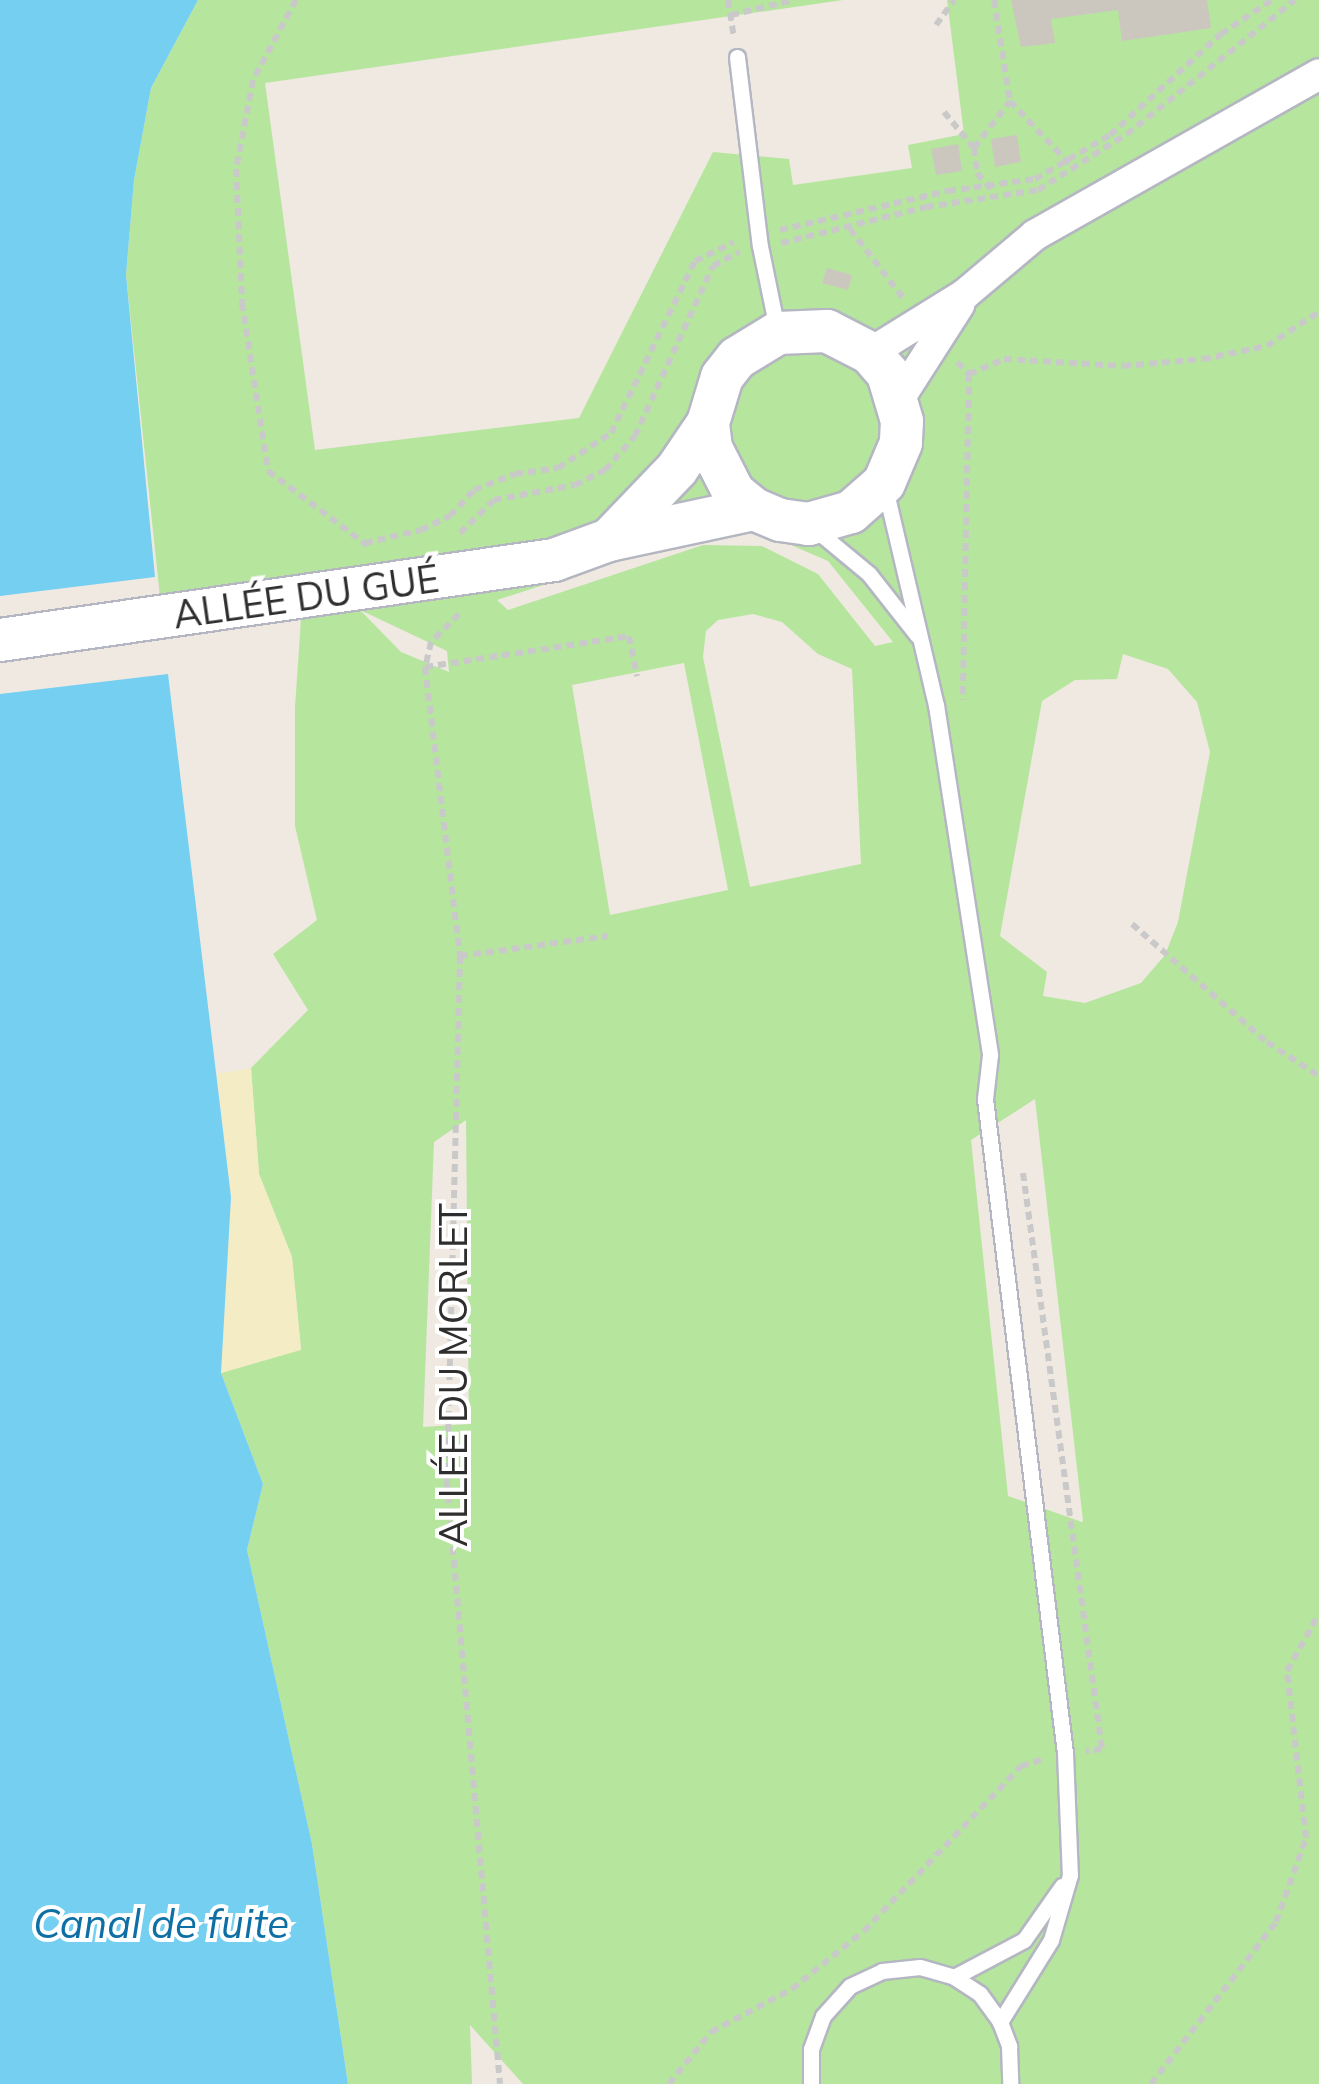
<!DOCTYPE html>
<meta charset="utf-8">
<style>
body{margin:0}
#map{position:relative;width:1319px;height:2084px;overflow:hidden;background:#efe9e1;font-family:Mulish,sans-serif}
div>[style]{position:absolute}
[style*='--x']{left:calc(var(--x)*1px);top:calc(var(--y)*1px);width:calc(var(--w)*1px);rotate:calc(var(--a)*1deg)}
.green>*{inset:0;background:#b6e59e}
.sand>*{inset:0;background:#f3ecc5}
.water>*{inset:0;background:#75cff0}
.building>*{inset:0;background:#cbc7bf}
.path>*{height:6px;margin-top:-3px;transform-origin:0;background:repeating-linear-gradient(90deg,#c9c9c9 0 8px,transparent 0 13px)}
.roads{filter:drop-shadow(2px 0 #b4b7c1) drop-shadow(-2px 0 #b4b7c1) drop-shadow(0 2px #b4b7c1) drop-shadow(0 -2px #b4b7c1)}
.lane>*{height:15px;margin:-7.5px;padding:0 7.5px;transform-origin:7.5px;border-radius:7.5px;background:#fff}
.street>*{height:30px;margin:-15px;padding:0 15px;transform-origin:15px;border-radius:15px;background:#fff}
.secondary>*{height:42px;margin:-21px;padding:0 21px;transform-origin:21px;border-radius:21px;background:#fff}
span{translate:-50% -50%;white-space:nowrap;text-align:center;line-height:1.15;-webkit-text-stroke:8px #fff;paint-order:stroke}
.street-label{font-size:38px;color:#2e2e2e}
.water-label{font-size:40px;color:#0d6fa3;font-style:italic}
</style>
<div id="map">
<div class="green">
<div style="clip-path:polygon(evenodd,198px 0,843px 0,265px 83px,315px 450px,579px 418px,713px 152px,789px 159px,793px 185px,912px 168px,908px 145px,964px 134px,947px 0,1319px 0,1319px 2084px,523px 2084px,470px 2025px,472px 2084px,348px 2084px,312px 1844px,247px 1550px,263px 1484px,221px 1373px,301px 1349px,292px 1257px,259px 1174px,251px 1068px,308px 1010px,273px 954px,317px 920px,295px 826px,295px 707px,301px 619px,164px 635px,126px 275px,134px 180px,151px 88px,198px 0,707px 532px,761px 532px,828px 561px,893px 642px,875px 646px,818px 574px,762px 546px,703px 545px,508px 610px,497px 600px,707px 532px,198px 0,360px 610px,447px 651px,449px 672px,401px 652px,360px 610px,198px 0,753px 614px,782px 622px,818px 654px,852px 669px,861px 864px,750px 887px,703px 657px,706px 631px,718px 620px,753px 614px,198px 0,1123px 654px,1168px 669px,1197px 702px,1210px 752px,1178px 922px,1165px 955px,1141px 983px,1085px 1003px,1043px 996px,1047px 972px,1000px 936px,1042px 701px,1075px 680px,1117px 679px,1123px 654px,198px 0,684px 663px,728px 890px,610px 915px,572px 685px,684px 663px,198px 0,1035px 1099px,1083px 1521px,1082px 1522px,1008px 1496px,971px 1140px,1035px 1099px,198px 0,466px 1120px,469px 1424px,423px 1427px,434px 1142px,466px 1120px)"></div>
</div>
<div class="sand">
<div style="clip-path:polygon(251px 1068px,259px 1174px,292px 1257px,301px 1350px,221px 1373px,231px 1197px,217px 1074px)"></div>
</div>
<div class="water">
<div style="clip-path:polygon(0 0,198px 0,151px 88px,134px 180px,126px 275px,155px 577px,0 596px)"></div>
<div style="clip-path:polygon(168px 674px,231px 1197px,221px 1373px,263px 1484px,247px 1550px,312px 1844px,348px 2084px,0 2084px,0 694px)"></div>
</div>
<div class="building">
<div style="clip-path:polygon(1011px 0,1207px 0,1211px 28px,1122px 41px,1118px 10px,1051px 19px,1055px 43px,1021px 47px)"></div>
<div style="clip-path:polygon(1017px 135px,1021px 162px,995px 167px,991px 139px)"></div>
<div style="clip-path:polygon(958px 144px,962px 171px,936px 175px,931px 149px)"></div>
<div style="clip-path:polygon(827px 268px,852px 275px,848px 290px,822px 283px)"></div>
</div>
<div class="path">
<div style="--x:296;--y:0;--w:91;--a:118.3"></div>
<div style="--x:253;--y:80;--w:91;--a:100.8"></div>
<div style="--x:236;--y:169;--w:134;--a:87.4"></div>
<div style="--x:242;--y:303;--w:170;--a:81.2"></div>
<div style="--x:268;--y:471;--w:124;--a:36.8"></div>
<div style="--x:728;--y:0;--w:36;--a:81"></div>
<div style="--x:994;--y:0;--w:102;--a:81"></div>
<div style="--x:1010;--y:101;--w:93;--a:46.7"></div>
<div style="--x:731;--y:15;--w:65;--a:-13.4"></div>
<div style="--x:936;--y:25;--w:31;--a:-54"></div>
<div style="--x:944;--y:112;--w:47;--a:50.2"></div>
<div style="--x:974;--y:148;--w:25;--a:83"></div>
<div style="--x:977;--y:173;--w:23;--a:49"></div>
<div style="--x:974;--y:148;--w:59;--a:-52.5"></div>
<div style="--x:850;--y:229;--w:88;--a:52.4"></div>
<div style="--x:780;--y:230;--w:172;--a:-13.1"></div>
<div style="--x:948;--y:191;--w:88;--a:-7.9"></div>
<div style="--x:1035;--y:179;--w:87;--a:-30.4"></div>
<div style="--x:1110;--y:135;--w:150;--a:-42.3"></div>
<div style="--x:1221;--y:34;--w:61;--a:-33.7"></div>
<div style="--x:781;--y:243;--w:149;--a:-13.9"></div>
<div style="--x:926;--y:207;--w:113;--a:-8.6"></div>
<div style="--x:1038;--y:190;--w:105;--a:-32.2"></div>
<div style="--x:1127;--y:134;--w:215;--a:-38.6"></div>
<div style="--x:957;--y:362;--w:17;--a:45"></div>
<div style="--x:969;--y:374;--w:326;--a:91.1"></div>
<div style="--x:969;--y:374;--w:38;--a:-23"></div>
<div style="--x:1004;--y:359;--w:119;--a:3.4"></div>
<div style="--x:1123;--y:366;--w:80;--a:-5"></div>
<div style="--x:1203;--y:359;--w:65;--a:-11.5"></div>
<div style="--x:1267;--y:346;--w:62;--a:-33.2"></div>
<div style="--x:460;--y:533;--w:47;--a:-44.1"></div>
<div style="--x:494;--y:500;--w:82;--a:-10.5"></div>
<div style="--x:575;--y:485;--w:34;--a:-27"></div>
<div style="--x:605;--y:470;--w:45;--a:-48.6"></div>
<div style="--x:635;--y:436;--w:187;--a:-65.4"></div>
<div style="--x:713;--y:266;--w:30;--a:-28"></div>
<div style="--x:365;--y:543;--w:57;--a:-13.1"></div>
<div style="--x:421;--y:530;--w:32;--a:-26"></div>
<div style="--x:450;--y:516;--w:35;--a:-47"></div>
<div style="--x:474;--y:490;--w:44;--a:-21.3"></div>
<div style="--x:515;--y:474;--w:43;--a:-7.9"></div>
<div style="--x:558;--y:468;--w:64;--a:-33.4"></div>
<div style="--x:611;--y:433;--w:191;--a:-64"></div>
<div style="--x:695;--y:261;--w:43;--a:-26"></div>
<div style="--x:459;--y:614;--w:40;--a:135"></div>
<div style="--x:431;--y:642;--w:26;--a:103"></div>
<div style="--x:425;--y:667;--w:291;--a:83.1"></div>
<div style="--x:460;--y:956;--w:526;--a:91.42"></div>
<div style="--x:447;--y:1482;--w:604;--a:84.97"></div>
<div style="--x:425;--y:667;--w:206;--a:-8.6"></div>
<div style="--x:629;--y:636;--w:41;--a:78.7"></div>
<div style="--x:1132;--y:924;--w:179;--a:41.2"></div>
<div style="--x:1267;--y:1042;--w:62;--a:33.2"></div>
<div style="--x:460;--y:956;--w:149;--a:-7.7"></div>
<div style="--x:1023;--y:1173;--w:581;--a:82.19"></div>
<div style="--x:1102;--y:1749;--w:16;--a:173"></div>
<div style="--x:669;--y:2084;--w:67;--a:-51.1"></div>
<div style="--x:711;--y:2032;--w:92;--a:-28"></div>
<div style="--x:792;--y:1989;--w:92;--a:-38.9"></div>
<div style="--x:864;--y:1931;--w:228;--a:-46.4"></div>
<div style="--x:1021;--y:1766;--w:24;--a:-17"></div>
<div style="--x:1151;--y:2084;--w:205;--a:-52.3"></div>
<div style="--x:1276;--y:1922;--w:89;--a:-70.3"></div>
<div style="--x:1306;--y:1838;--w:168;--a:-96.5"></div>
<div style="--x:1287;--y:1671;--w:65;--a:-60.7"></div>
</div>
<div class="roads">
<div class="lane">
<div style="--x:737;--y:57;--w:190;--a:83.1"></div>
<div style="--x:760;--y:246;--w:85;--a:78.4"></div>
<div style="--x:885;--y:488;--w:223;--a:76.8"></div>
<div style="--x:936;--y:705;--w:354;--a:81.2"></div>
<div style="--x:990;--y:1055;--w:44;--a:96.5"></div>
<div style="--x:985;--y:1099;--w:659;--a:83.03"></div>
<div style="--x:1065;--y:1753;--w:122;--a:87.7"></div>
<div style="--x:1070;--y:1875;--w:68;--a:106.3"></div>
<div style="--x:1051;--y:1940;--w:97;--a:121.9"></div>
<div style="--x:816;--y:530;--w:69;--a:39.7"></div>
<div style="--x:869;--y:574;--w:78;--a:51.8"></div>
<div style="--x:954;--y:1977;--w:79;--a:-27.9"></div>
<div style="--x:1024;--y:1940;--w:66;--a:-54.9"></div>
<div style="--x:811;--y:2084;--w:35;--a:-90"></div>
<div style="--x:811;--y:2049;--w:35;--a:-70"></div>
<div style="--x:823;--y:2016;--w:40;--a:-48"></div>
<div style="--x:850;--y:1986;--w:35;--a:-25"></div>
<div style="--x:882;--y:1971;--w:38;--a:-6"></div>
<div style="--x:920;--y:1967;--w:35;--a:16"></div>
<div style="--x:954;--y:1977;--w:31;--a:33"></div>
<div style="--x:980;--y:1994;--w:34;--a:54"></div>
<div style="--x:1000;--y:2022;--w:26;--a:69"></div>
<div style="--x:1009;--y:2046;--w:38;--a:88"></div>
</div>
<div class="street">
<div style="--x:870;--y:353;--w:112;--a:-31.8"></div>
<div style="--x:965;--y:294;--w:92;--a:-40.1"></div>
<div style="--x:1035;--y:235;--w:326;--a:-29.5"></div>
<div style="--x:899;--y:399;--w:112;--a:-57.4"></div>
</div>
<div class="secondary">
<div style="--x:609;--y:540;--w:98;--a:-46.2"></div>
<div style="--x:677;--y:469;--w:55;--a:-56"></div>
<div style="--x:708;--y:423;--w:48;--a:-73.1"></div>
<div style="--x:722;--y:377;--w:24;--a:-52"></div>
<div style="--x:737;--y:358;--w:48;--a:-31.4"></div>
<div style="--x:778;--y:333;--w:49;--a:-2.3"></div>
<div style="--x:827;--y:331;--w:48;--a:27.1"></div>
<div style="--x:870;--y:353;--w:28;--a:49"></div>
<div style="--x:888;--y:374;--w:49;--a:73.4"></div>
<div style="--x:902;--y:421;--w:22;--a:93"></div>
<div style="--x:901;--y:443;--w:43;--a:113"></div>
<div style="--x:884;--y:483;--w:44;--a:138.7"></div>
<div style="--x:851;--y:512;--w:44;--a:164.1"></div>
<div style="--x:809;--y:524;--w:29;--a:-172"></div>
<div style="--x:780;--y:520;--w:28;--a:-157"></div>
<div style="--x:754;--y:509;--w:26;--a:-141"></div>
<div style="--x:734;--y:493;--w:51;--a:-117.1"></div>
<div style="--x:711;--y:448;--w:25;--a:-97"></div>
<div style="--x:0;--y:640;--w:560;--a:-8.22"></div>
<div style="--x:554;--y:560;--w:59;--a:-20"></div>
<div style="--x:609;--y:540;--w:148;--a:-12.1"></div>
</div>
</div>
<div class="street-label">
<span style="left:306px;top:597px;rotate:-8deg">ALLÉE DU GUÉ</span>
<span style="left:454px;top:1375px;rotate:-90deg">ALLÉE DU MORLET</span>
</div>
<div class="water-label">
<span style="left:161px;top:1923px">Canal de fuite</span>
</div>
</div>
